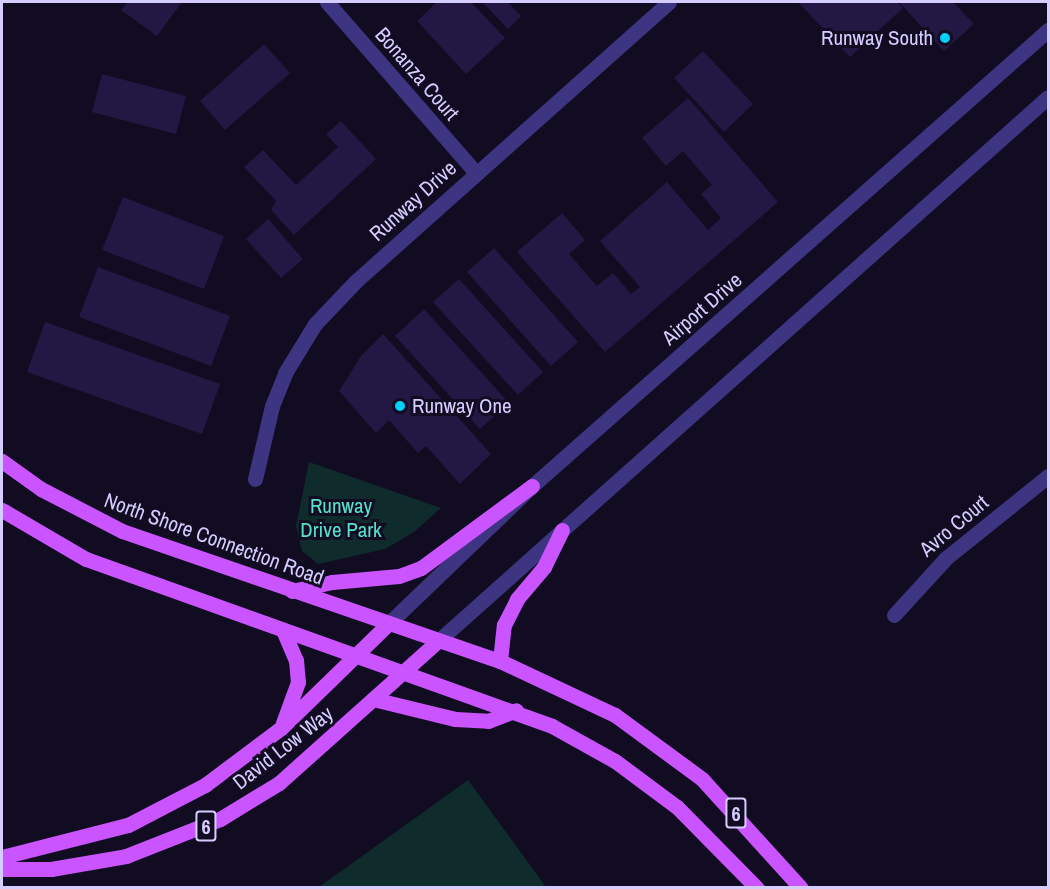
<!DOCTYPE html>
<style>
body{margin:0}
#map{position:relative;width:1050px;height:889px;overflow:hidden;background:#110c21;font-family:"Archivo Narrow",sans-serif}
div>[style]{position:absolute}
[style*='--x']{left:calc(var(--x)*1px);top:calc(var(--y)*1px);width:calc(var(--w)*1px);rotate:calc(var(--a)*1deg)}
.green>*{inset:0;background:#0f2b2c}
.building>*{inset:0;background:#231843}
.minor>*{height:15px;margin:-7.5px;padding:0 7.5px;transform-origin:7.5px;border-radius:7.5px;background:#3d3582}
.major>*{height:15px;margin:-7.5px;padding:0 7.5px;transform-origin:7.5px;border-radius:7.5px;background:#ca54ff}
.dots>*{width:16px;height:16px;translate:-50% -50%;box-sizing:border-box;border:3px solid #110c21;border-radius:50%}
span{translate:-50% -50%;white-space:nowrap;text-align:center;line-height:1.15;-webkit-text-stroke:6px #110c21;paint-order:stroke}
.shield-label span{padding:2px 4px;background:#110c21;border:2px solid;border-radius:4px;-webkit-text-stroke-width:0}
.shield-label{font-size:20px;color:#d6cdff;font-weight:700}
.poi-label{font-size:21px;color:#d6cdff}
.right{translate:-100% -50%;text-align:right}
.left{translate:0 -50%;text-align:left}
.street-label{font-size:21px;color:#d6cdff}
.park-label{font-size:21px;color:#54e3c9}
.frame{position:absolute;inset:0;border:3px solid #d6cdff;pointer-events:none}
</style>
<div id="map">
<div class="green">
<div style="clip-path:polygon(309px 462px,441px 508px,414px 532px,385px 549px,318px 564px,302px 551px,296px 526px)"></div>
<div style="clip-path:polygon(468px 780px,546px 887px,319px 887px)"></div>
</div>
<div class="building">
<div style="clip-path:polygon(128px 2px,182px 2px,157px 36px,121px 10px)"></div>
<div style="clip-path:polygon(437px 2px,471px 2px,505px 38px,466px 74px,417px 21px)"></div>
<div style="clip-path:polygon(482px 2px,507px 2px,521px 16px,508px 29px)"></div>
<div style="clip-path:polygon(798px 2px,897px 2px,903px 8px,850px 57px)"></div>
<div style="clip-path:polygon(899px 2px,953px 2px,974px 24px,944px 51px)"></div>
<div style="clip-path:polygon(264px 44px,290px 73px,225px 130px,200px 101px)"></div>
<div style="clip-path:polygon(703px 51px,753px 104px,724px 132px,674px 78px)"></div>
<div style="clip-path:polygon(102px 74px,186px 96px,176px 134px,92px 112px)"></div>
<div style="clip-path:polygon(688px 98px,778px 202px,605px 352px,517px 252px,562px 213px,585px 240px,569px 254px,597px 286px,613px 273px,631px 294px,640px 287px,600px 241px,667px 182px,708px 230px,721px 218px,701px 194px,712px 185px,683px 151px,666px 166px,642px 138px)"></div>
<div style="clip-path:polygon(341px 121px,376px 159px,294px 235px,271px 210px,276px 201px,244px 167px,263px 150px,296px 185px,338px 147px,326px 134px)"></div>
<div style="clip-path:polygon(123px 197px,224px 236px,204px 289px,102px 250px)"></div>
<div style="clip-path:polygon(268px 219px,303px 259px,281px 278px,246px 239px)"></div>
<div style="clip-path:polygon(494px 248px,578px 342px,551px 366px,467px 272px)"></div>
<div style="clip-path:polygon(98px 267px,230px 316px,211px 366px,79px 317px)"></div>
<div style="clip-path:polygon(459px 279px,543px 372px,518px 395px,433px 302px)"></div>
<div style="clip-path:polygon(424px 309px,509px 403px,480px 429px,395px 336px)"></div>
<div style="clip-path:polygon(45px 322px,220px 384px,202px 434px,27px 372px)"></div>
<div style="clip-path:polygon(383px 334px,491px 454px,460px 484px,426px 446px,418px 453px,389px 420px,376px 433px,339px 391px,361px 356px)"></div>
</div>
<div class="minor">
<div style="--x:327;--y:2;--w:227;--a:48.9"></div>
<div style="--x:255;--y:479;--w:75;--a:-76.9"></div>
<div style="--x:272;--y:406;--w:35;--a:-68"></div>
<div style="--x:285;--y:373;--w:57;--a:-58.5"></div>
<div style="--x:315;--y:324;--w:59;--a:-46.4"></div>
<div style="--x:356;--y:281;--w:419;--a:-41.7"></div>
<div style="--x:894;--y:615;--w:77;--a:-47.6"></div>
<div style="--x:946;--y:558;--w:131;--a:-38.8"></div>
<div style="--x:388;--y:624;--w:199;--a:-43.8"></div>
<div style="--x:532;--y:486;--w:689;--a:-41.47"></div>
<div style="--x:438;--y:641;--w:817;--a:-41.73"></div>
</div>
<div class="major">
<div style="--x:2;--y:461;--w:48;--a:35.7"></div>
<div style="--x:41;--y:489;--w:91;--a:27.4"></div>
<div style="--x:122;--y:531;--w:400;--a:19"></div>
<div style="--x:500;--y:661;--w:127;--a:25.2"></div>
<div style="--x:615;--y:715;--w:108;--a:36.3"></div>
<div style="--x:702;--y:779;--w:147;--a:47.8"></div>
<div style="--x:2;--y:510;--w:97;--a:30.3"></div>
<div style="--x:86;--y:559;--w:495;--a:19.7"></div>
<div style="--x:552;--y:726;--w:72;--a:29.1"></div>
<div style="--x:615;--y:761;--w:77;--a:36.6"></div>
<div style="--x:677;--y:807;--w:114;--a:45.4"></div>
<div style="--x:292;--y:591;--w:41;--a:-12.7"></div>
<div style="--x:332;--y:582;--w:67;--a:-5.1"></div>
<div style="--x:399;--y:576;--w:23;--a:-20"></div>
<div style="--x:421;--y:568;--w:138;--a:-36.5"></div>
<div style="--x:283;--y:630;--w:33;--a:67"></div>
<div style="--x:296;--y:660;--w:22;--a:85"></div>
<div style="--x:298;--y:682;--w:44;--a:110.1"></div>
<div style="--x:500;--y:661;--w:36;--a:-84"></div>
<div style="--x:504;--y:625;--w:29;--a:-63"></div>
<div style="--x:517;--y:599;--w:42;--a:-49.8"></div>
<div style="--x:544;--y:567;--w:41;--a:-64.1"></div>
<div style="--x:373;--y:699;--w:84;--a:13.7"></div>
<div style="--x:455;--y:719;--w:33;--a:3"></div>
<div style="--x:488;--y:721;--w:30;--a:-21"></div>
<div style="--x:2;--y:857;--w:130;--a:-14.3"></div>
<div style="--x:128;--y:825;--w:87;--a:-27.5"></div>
<div style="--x:205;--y:785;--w:95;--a:-36.9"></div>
<div style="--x:281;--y:728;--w:149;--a:-44.2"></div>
<div style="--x:2;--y:869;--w:49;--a:0"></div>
<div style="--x:51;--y:869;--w:76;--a:-9.8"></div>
<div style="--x:126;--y:856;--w:101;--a:-21.5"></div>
<div style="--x:220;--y:819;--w:69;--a:-31.4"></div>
<div style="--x:279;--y:783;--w:213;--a:-41.8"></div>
</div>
<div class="dots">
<div style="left:945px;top:38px;background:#00cff8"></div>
<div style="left:400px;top:406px;background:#00cff8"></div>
</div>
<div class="shield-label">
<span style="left:736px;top:813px">6</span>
<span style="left:206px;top:826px">6</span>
</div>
<div class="poi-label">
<span class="right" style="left:933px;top:38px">Runway South</span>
<span class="left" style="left:412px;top:406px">Runway One</span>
</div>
<div class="street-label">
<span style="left:417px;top:74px;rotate:49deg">Bonanza Court</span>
<span style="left:413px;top:201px;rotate:-42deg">Runway Drive</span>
<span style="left:702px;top:309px;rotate:-41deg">Airport Drive</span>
<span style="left:954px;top:526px;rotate:-40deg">Avro Court</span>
<span style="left:214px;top:539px;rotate:20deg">North Shore Connection Road</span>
<span style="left:283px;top:748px;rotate:-38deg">David Low Way</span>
</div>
<div class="park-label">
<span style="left:341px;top:518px">Runway<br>Drive Park</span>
</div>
<div class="frame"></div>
</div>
